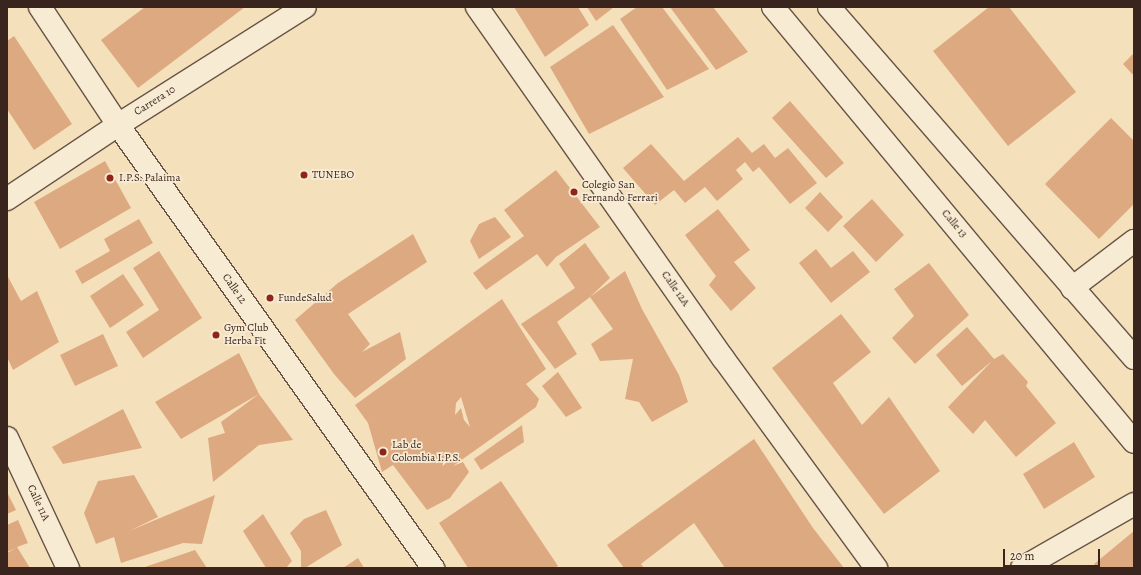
<!DOCTYPE html>
<style>
body{margin:0}
#map{position:relative;width:1141px;height:575px;overflow:hidden;background:#f5e0bc;font-family:Alegreya,serif}
div>[style]{position:absolute}
[style*='--x']{left:calc(var(--x)*1px);top:calc(var(--y)*1px);width:calc(var(--w)*1px);rotate:calc(var(--a)*1deg)}
.building>*{inset:0;background:#dda980}
.roads{filter:drop-shadow(1px 0 #685446) drop-shadow(-1px 0 #685446) drop-shadow(0 1px #685446) drop-shadow(0 -1px #685446)}
.minor>*{height:22px;margin:-11px;padding:0 11px;transform-origin:11px;border-radius:11px;background:#f8ebd3}
.dots>*{width:11px;height:11px;translate:-50% -50%;box-sizing:border-box;border:2px solid #f8ebd3;border-radius:50%}
span{translate:-50% -50%;white-space:nowrap;text-align:center;line-height:1.15;-webkit-text-stroke:3.5px #f8ebd3;paint-order:stroke}
.street-label{font-size:11px;color:#39251e}
.poi-label{font-size:11px;color:#39251e}
.left{translate:0 -50%;text-align:left}
.frame{position:absolute;inset:0;border:8px solid #39251e;pointer-events:none}
.scale{position:absolute;left:1003px;top:549px;width:97px;height:18px;box-sizing:border-box;border:2px solid #39251e;border-top:0;padding-left:5px;font-size:12px;line-height:14px;white-space:nowrap;color:#39251e;-webkit-text-stroke:3px #f8ebd3;paint-order:stroke}
</style>
<div id="map">
<div class="building">
<div style="clip-path:polygon(145px 7px,245px 7px,138px 88px,101px 40px)"></div>
<div style="clip-path:polygon(514px 7px,578px 7px,589px 25px,545px 57px)"></div>
<div style="clip-path:polygon(587px 7px,614px 7px,596px 21px)"></div>
<div style="clip-path:polygon(637px 7px,662px 7px,709px 69px,667px 90px,620px 19px)"></div>
<div style="clip-path:polygon(670px 7px,713px 7px,748px 52px,716px 70px)"></div>
<div style="clip-path:polygon(989px 7px,1009px 7px,1076px 92px,1008px 146px,933px 51px)"></div>
<div style="clip-path:polygon(613px 25px,664px 97px,589px 134px,550px 67px)"></div>
<div style="clip-path:polygon(14px 36px,72px 124px,34px 150px,7px 109px,7px 41px)"></div>
<div style="clip-path:polygon(1134px 53px,1134px 76px,1123px 64px)"></div>
<div style="clip-path:polygon(790px 101px,844px 163px,826px 178px,772px 118px)"></div>
<div style="clip-path:polygon(1111px 118px,1134px 141px,1134px 204px,1099px 239px,1045px 184px)"></div>
<div style="clip-path:polygon(738px 137px,752px 153px,764px 144px,775px 158px,788px 148px,817px 183px,790px 204px,759px 167px,753px 172px,745px 162px,736px 170px,743px 179px,717px 201px,705px 187px,685px 203px,674px 190px,655px 205px,623px 168px,651px 144px,684px 181px)"></div>
<div style="clip-path:polygon(105px 161px,131px 208px,60px 249px,34px 202px)"></div>
<div style="clip-path:polygon(556px 170px,600px 227px,556px 257px,547px 267px,537px 254px,486px 290px,473px 273px,524px 236px,504px 210px)"></div>
<div style="clip-path:polygon(820px 192px,843px 217px,828px 232px,805px 208px)"></div>
<div style="clip-path:polygon(872px 199px,904px 235px,876px 262px,843px 226px)"></div>
<div style="clip-path:polygon(718px 209px,750px 250px,734px 262px,756px 288px,731px 311px,709px 285px,716px 276px,685px 235px)"></div>
<div style="clip-path:polygon(495px 217px,511px 237px,479px 259px,470px 241px,479px 224px)"></div>
<div style="clip-path:polygon(139px 219px,153px 243px,82px 284px,75px 271px,110px 251px,104px 239px)"></div>
<div style="clip-path:polygon(413px 234px,427px 262px,348px 314px,370px 344px,362px 352px,400px 332px,406px 359px,355px 398px,334px 374px,295px 320px,338px 283px)"></div>
<div style="clip-path:polygon(585px 243px,610px 278px,590px 297px,625px 271px,642px 309px,679px 375px,688px 402px,652px 422px,639px 402px,625px 399px,633px 359px,600px 361px,591px 344px,613px 329px,590px 297px,557px 322px,577px 354px,555px 369px,521px 324px,575px 288px,559px 264px)"></div>
<div style="clip-path:polygon(816px 249px,831px 268px,853px 251px,870px 272px,831px 303px,799px 263px)"></div>
<div style="clip-path:polygon(159px 251px,202px 318px,143px 358px,126px 332px,159px 310px,133px 268px)"></div>
<div style="clip-path:polygon(929px 263px,969px 315px,915px 364px,892px 338px,914px 316px,894px 289px)"></div>
<div style="clip-path:polygon(123px 274px,144px 305px,110px 328px,90px 296px)"></div>
<div style="clip-path:polygon(7px 275px,21px 301px,37px 291px,59px 342px,13px 370px,7px 357px)"></div>
<div style="clip-path:polygon(evenodd,502px 299px,546px 369px,526px 384px,539px 399px,536px 407px,453px 466px,463px 462px,469px 472px,450px 498px,427px 510px,393px 465px,382px 472px,368px 423px,355px 405px,502px 299px,461px 397px,470px 427px,464px 420px,461px 408px,455px 415px,456px 403px,461px 397px)"></div>
<div style="clip-path:polygon(841px 314px,871px 352px,833px 383px,862px 425px,889px 397px,940px 471px,884px 514px,772px 368px)"></div>
<div style="clip-path:polygon(967px 327px,994px 359px,1003px 354px,1028px 382px,1026px 386px,1056px 423px,1016px 457px,985px 420px,973px 434px,948px 407px,992px 361px,962px 386px,936px 355px)"></div>
<div style="clip-path:polygon(103px 334px,118px 366px,75px 386px,60px 355px)"></div>
<div style="clip-path:polygon(239px 353px,259px 394px,293px 440px,259px 445px,213px 482px,208px 438px,225px 433px,221px 422px,259px 394px,181px 439px,155px 402px)"></div>
<div style="clip-path:polygon(558px 372px,582px 408px,566px 417px,542px 386px)"></div>
<div style="clip-path:polygon(123px 409px,142px 448px,63px 464px,52px 447px)"></div>
<div style="clip-path:polygon(522px 425px,524px 442px,481px 470px,474px 459px)"></div>
<div style="clip-path:polygon(754px 439px,813px 528px,844px 568px,725px 568px,694px 523px,641px 564px,644px 568px,624px 568px,607px 545px)"></div>
<div style="clip-path:polygon(1074px 442px,1095px 477px,1044px 509px,1023px 474px)"></div>
<div style="clip-path:polygon(134px 475px,158px 517px,129px 531px,215px 495px,202px 544px,183px 543px,121px 563px,114px 537px,96px 544px,84px 513px,98px 481px)"></div>
<div style="clip-path:polygon(501px 481px,558px 566px,555px 568px,468px 568px,439px 523px)"></div>
<div style="clip-path:polygon(7px 492px,16px 510px,7px 514px)"></div>
<div style="clip-path:polygon(326px 510px,342px 545px,305px 568px,301px 568px,301px 551px,290px 533px,304px 519px)"></div>
<div style="clip-path:polygon(263px 514px,292px 561px,286px 568px,266px 568px,243px 531px)"></div>
<div style="clip-path:polygon(18px 520px,28px 543px,17px 547px,30px 568px,7px 568px,7px 553px,16px 548px,7px 552px,7px 525px)"></div>
<div style="clip-path:polygon(1134px 531px,1134px 568px,1097px 568px,1094px 564px)"></div>
<div style="clip-path:polygon(195px 550px,207px 568px,142px 568px)"></div>
<div style="clip-path:polygon(358px 558px,364px 568px,343px 568px)"></div>
</div>
<div class="roads">
<div class="minor">
<div style="--x:40;--y:7;--w:141;--a:56.5"></div>
<div style="--x:118;--y:125;--w:544;--a:54.58"></div>
<div style="--x:477;--y:7;--w:429;--a:55"></div>
<div style="--x:723;--y:358;--w:260;--a:53.9"></div>
<div style="--x:773;--y:7;--w:565;--a:50.31"></div>
<div style="--x:829;--y:7;--w:465;--a:49"></div>
<div style="--x:7;--y:199;--w:133;--a:-33.7"></div>
<div style="--x:118;--y:125;--w:221;--a:-32.3"></div>
<div style="--x:1072;--y:288;--w:78;--a:-37.2"></div>
<div style="--x:7;--y:438;--w:144;--a:64.9"></div>
<div style="--x:1022;--y:568;--w:129;--a:-29.7"></div>
</div>
</div>
<div class="dots">
<div style="left:304px;top:175px;background:#8f2418"></div>
<div style="left:110px;top:178px;background:#8f2418"></div>
<div style="left:574px;top:192px;background:#8f2418"></div>
<div style="left:270px;top:298px;background:#8f2418"></div>
<div style="left:216px;top:335px;background:#8f2418"></div>
<div style="left:383px;top:452px;background:#8f2418"></div>
</div>
<div class="street-label">
<span style="left:155px;top:101px;rotate:-32deg">Carrera 10</span>
<span style="left:954px;top:224px;rotate:50deg">Calle 13</span>
<span style="left:234px;top:289px;rotate:55deg">Calle 12</span>
<span style="left:675px;top:289px;rotate:55deg">Calle 12A</span>
<span style="left:38px;top:503px;rotate:65deg">Calle 11A</span>
</div>
<div class="poi-label">
<span class="left" style="left:312px;top:175px">TUNEBO</span>
<span class="left" style="left:119px;top:178px">I.P.S. Palaima</span>
<span class="left" style="left:582px;top:192px">Colegio San<br>Fernando Ferrari</span>
<span class="left" style="left:278px;top:298px">FundeSalud</span>
<span class="left" style="left:224px;top:335px">Gym Club<br>Herba Fit</span>
<span class="left" style="left:392px;top:452px">Lab de<br>Colombia I.P.S.</span>
</div>
<div class="frame"></div>
<div class="scale">20 m</div>
</div>
